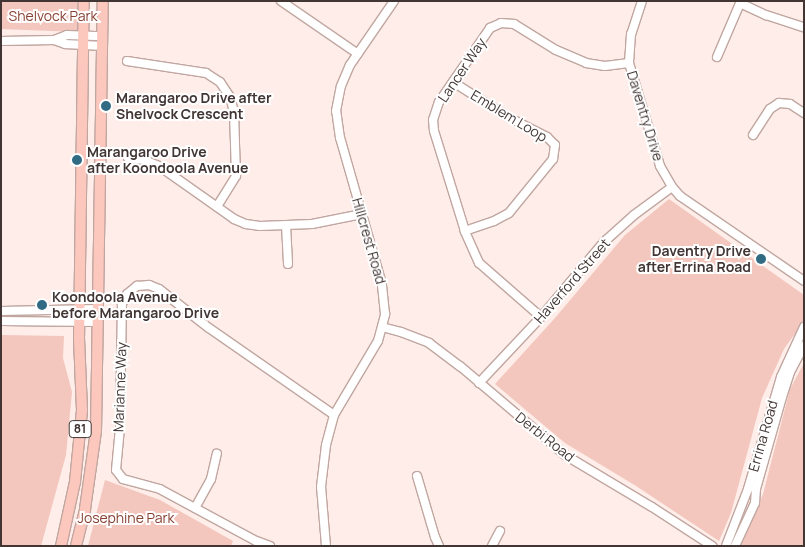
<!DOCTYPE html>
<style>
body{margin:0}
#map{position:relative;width:805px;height:547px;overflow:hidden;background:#feede9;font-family:Manrope,sans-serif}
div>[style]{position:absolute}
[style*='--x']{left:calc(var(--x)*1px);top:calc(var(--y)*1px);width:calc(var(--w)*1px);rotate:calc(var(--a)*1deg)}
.green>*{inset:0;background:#f3c7bd}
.roads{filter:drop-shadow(1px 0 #c1a6a0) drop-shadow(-1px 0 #c1a6a0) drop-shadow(0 1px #c1a6a0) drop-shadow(0 -1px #c1a6a0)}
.minor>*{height:8px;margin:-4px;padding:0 4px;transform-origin:4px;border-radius:4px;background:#fff}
.major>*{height:10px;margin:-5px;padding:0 5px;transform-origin:5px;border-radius:5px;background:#fcc7bc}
.dots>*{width:14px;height:14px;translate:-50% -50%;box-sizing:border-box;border:2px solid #fff;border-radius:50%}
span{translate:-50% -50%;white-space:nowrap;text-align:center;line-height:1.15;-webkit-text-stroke:4px #fff;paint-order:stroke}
.shield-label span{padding:1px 4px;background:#fff;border:1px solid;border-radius:4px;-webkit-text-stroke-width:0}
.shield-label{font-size:12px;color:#413634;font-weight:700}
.park-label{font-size:14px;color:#874032}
.street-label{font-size:14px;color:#413634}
.poi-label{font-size:14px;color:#413634;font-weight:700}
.left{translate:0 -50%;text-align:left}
.right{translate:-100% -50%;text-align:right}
.frame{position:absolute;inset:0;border:2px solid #413634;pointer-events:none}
</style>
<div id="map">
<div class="green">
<div style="clip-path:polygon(1px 1px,77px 1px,78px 32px,1px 29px)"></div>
<div style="clip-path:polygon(669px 199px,804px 295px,804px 321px,784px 349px,762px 398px,731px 513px,719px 541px,636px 486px,565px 443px,495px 384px,555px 318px,625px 235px)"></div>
<div style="clip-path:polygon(1px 335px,64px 336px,63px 358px,72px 392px,66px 455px,41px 546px,1px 546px)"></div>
<div style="clip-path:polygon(804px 363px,804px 546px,741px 546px,763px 494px,790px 389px)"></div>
<div style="clip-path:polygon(105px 480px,160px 500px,233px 541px,231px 546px,88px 546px)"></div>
</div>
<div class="roads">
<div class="minor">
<div style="--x:281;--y:1;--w:93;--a:34.5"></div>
<div style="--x:642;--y:1;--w:35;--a:108"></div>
<div style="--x:631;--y:34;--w:29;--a:94"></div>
<div style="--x:629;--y:63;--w:108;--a:73.2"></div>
<div style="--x:660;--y:166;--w:24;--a:60"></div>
<div style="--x:672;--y:187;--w:12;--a:48"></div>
<div style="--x:680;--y:196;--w:150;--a:34.4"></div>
<div style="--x:740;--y:3;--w:29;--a:25"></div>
<div style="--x:766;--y:15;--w:40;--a:18"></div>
<div style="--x:54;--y:40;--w:12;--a:20"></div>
<div style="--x:65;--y:44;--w:38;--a:3"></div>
<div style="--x:1;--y:41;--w:53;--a:-1.1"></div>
<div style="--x:54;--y:40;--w:14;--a:-21"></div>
<div style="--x:67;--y:35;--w:36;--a:2"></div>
<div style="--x:717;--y:57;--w:61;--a:-66.8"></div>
<div style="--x:127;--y:61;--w:80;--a:8.6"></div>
<div style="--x:206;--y:73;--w:17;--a:33"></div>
<div style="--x:220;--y:82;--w:18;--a:56"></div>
<div style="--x:230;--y:97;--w:16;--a:75"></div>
<div style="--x:234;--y:112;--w:64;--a:88.2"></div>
<div style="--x:236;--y:176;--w:36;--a:122"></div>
<div style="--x:453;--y:82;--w:65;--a:32.5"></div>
<div style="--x:508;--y:117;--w:44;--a:27.1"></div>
<div style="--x:547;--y:137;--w:11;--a:45"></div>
<div style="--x:555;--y:145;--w:14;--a:98"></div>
<div style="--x:553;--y:159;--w:70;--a:129.2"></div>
<div style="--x:509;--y:213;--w:17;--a:152"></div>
<div style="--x:494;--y:221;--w:31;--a:161"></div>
<div style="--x:753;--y:135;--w:31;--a:-57"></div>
<div style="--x:770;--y:109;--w:11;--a:-34"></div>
<div style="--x:779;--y:103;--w:11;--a:5"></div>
<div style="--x:790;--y:104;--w:17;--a:33"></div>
<div style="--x:128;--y:158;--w:16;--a:7"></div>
<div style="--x:144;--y:160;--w:16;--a:22"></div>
<div style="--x:159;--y:166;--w:92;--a:35.2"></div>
<div style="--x:234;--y:219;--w:13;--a:23"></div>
<div style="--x:246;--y:224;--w:14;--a:8"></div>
<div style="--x:260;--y:226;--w:52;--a:-2.2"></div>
<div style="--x:312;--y:224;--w:51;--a:-11.3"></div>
<div style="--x:286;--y:225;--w:39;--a:87"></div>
<div style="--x:1;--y:311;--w:97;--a:-1.2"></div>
<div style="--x:541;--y:317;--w:82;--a:-138.9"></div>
<div style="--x:479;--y:263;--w:35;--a:-114"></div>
<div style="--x:465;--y:231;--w:105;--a:-107.2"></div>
<div style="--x:434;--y:131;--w:11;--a:-95"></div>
<div style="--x:433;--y:120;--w:19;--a:-72"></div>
<div style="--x:439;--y:102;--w:90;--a:-55.4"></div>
<div style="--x:490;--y:28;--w:12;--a:-24"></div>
<div style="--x:501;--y:23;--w:13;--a:4"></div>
<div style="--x:514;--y:24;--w:49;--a:31.8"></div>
<div style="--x:556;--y:50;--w:33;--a:23"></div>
<div style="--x:586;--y:63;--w:19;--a:9"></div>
<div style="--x:605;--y:66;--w:24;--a:-7"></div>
<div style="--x:1;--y:321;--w:97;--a:0.6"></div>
<div style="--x:382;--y:327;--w:20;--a:15"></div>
<div style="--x:401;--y:332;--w:30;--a:21"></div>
<div style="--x:429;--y:343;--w:39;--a:37"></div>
<div style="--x:460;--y:366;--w:138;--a:40.3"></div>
<div style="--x:565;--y:455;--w:101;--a:30.9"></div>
<div style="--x:652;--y:507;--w:72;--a:33"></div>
<div style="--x:479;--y:383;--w:91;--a:-46.8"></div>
<div style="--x:541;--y:317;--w:98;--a:-50"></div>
<div style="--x:604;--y:242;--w:40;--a:-42"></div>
<div style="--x:634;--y:215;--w:47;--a:-36.4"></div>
<div style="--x:417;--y:476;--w:64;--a:73.6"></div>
<div style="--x:435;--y:537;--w:10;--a:66"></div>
<div style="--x:195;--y:508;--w:33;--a:-61"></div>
<div style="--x:211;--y:479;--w:26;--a:-77"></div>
<div style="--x:270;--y:546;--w:15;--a:-160"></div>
<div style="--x:256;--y:541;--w:109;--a:-151.6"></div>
<div style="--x:160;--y:489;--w:38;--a:-165"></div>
<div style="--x:123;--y:479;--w:11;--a:-128"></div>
<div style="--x:116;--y:470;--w:42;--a:-84.6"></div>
<div style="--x:120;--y:428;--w:124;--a:-89.1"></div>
<div style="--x:122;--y:304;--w:11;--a:-63"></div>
<div style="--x:127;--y:294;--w:13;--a:-39"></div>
<div style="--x:137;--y:286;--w:12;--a:-5"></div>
<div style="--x:149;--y:285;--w:11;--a:22"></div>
<div style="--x:159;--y:289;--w:63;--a:38"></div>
<div style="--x:209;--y:328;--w:152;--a:34.8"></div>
<div style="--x:326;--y:546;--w:59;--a:-94.8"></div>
<div style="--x:321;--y:487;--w:42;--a:-83.2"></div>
<div style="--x:326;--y:445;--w:31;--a:-75"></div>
<div style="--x:334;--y:415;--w:86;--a:-59.3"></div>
<div style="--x:378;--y:341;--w:28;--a:-75"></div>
<div style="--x:385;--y:314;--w:30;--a:-96"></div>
<div style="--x:382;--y:284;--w:152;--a:-106"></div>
<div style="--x:340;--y:138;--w:27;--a:-98"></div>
<div style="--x:336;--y:111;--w:25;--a:-79"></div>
<div style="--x:341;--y:86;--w:23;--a:-67"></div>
<div style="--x:350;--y:65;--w:78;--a:-55.5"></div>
<div style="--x:492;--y:546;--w:17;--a:-62"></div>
<div style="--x:726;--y:546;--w:61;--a:-68.9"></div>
<div style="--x:748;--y:489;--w:117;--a:-73.6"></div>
<div style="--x:781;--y:377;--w:55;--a:-65.3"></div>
<div style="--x:735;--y:546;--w:47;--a:-65.1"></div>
<div style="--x:755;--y:503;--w:14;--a:-86"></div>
<div style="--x:756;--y:489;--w:96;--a:-74.2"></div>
<div style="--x:782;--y:397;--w:26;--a:-72"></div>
<div style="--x:790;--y:372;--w:30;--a:-62"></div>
</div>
<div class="major">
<div style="--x:61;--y:546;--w:66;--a:-77.7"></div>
<div style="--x:75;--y:482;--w:72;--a:-84.4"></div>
<div style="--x:82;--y:410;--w:71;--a:-92.4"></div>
<div style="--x:79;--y:339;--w:338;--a:-89.2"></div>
<div style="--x:76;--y:546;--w:38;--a:-76"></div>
<div style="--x:85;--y:509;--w:79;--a:-82"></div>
<div style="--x:96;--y:431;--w:430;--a:-89.1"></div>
</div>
</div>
<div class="dots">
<div style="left:106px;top:106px;background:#316a83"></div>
<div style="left:77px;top:160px;background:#316a83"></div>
<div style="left:761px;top:259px;background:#316a83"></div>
<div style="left:42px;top:305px;background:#316a83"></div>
</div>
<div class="shield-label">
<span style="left:80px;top:429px">81</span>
</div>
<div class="park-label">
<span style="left:53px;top:16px">Shelvock Park</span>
<span style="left:126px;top:518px">Josephine Park</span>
</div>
<div class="street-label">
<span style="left:462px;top:70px;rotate:-56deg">Lancer Way</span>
<span style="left:509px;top:116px;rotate:31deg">Emblem Loop</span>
<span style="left:645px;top:116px;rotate:73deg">Daventry Drive</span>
<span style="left:369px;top:241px;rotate:74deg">Hillcrest Road</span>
<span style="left:572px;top:281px;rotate:-49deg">Haverford Street</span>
<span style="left:120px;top:387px;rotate:-88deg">Marianne Way</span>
<span style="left:763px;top:436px;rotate:-74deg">Errina Road</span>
<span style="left:545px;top:437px;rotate:38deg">Derbi Road</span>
</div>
<div class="poi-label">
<span class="left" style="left:116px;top:106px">Marangaroo Drive after<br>Shelvock Crescent</span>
<span class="left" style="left:87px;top:160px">Marangaroo Drive<br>after Koondoola Avenue</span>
<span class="right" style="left:751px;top:259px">Daventry Drive<br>after Errina Road</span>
<span class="left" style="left:52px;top:305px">Koondoola Avenue<br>before Marangaroo Drive</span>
</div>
<div class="frame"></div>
</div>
